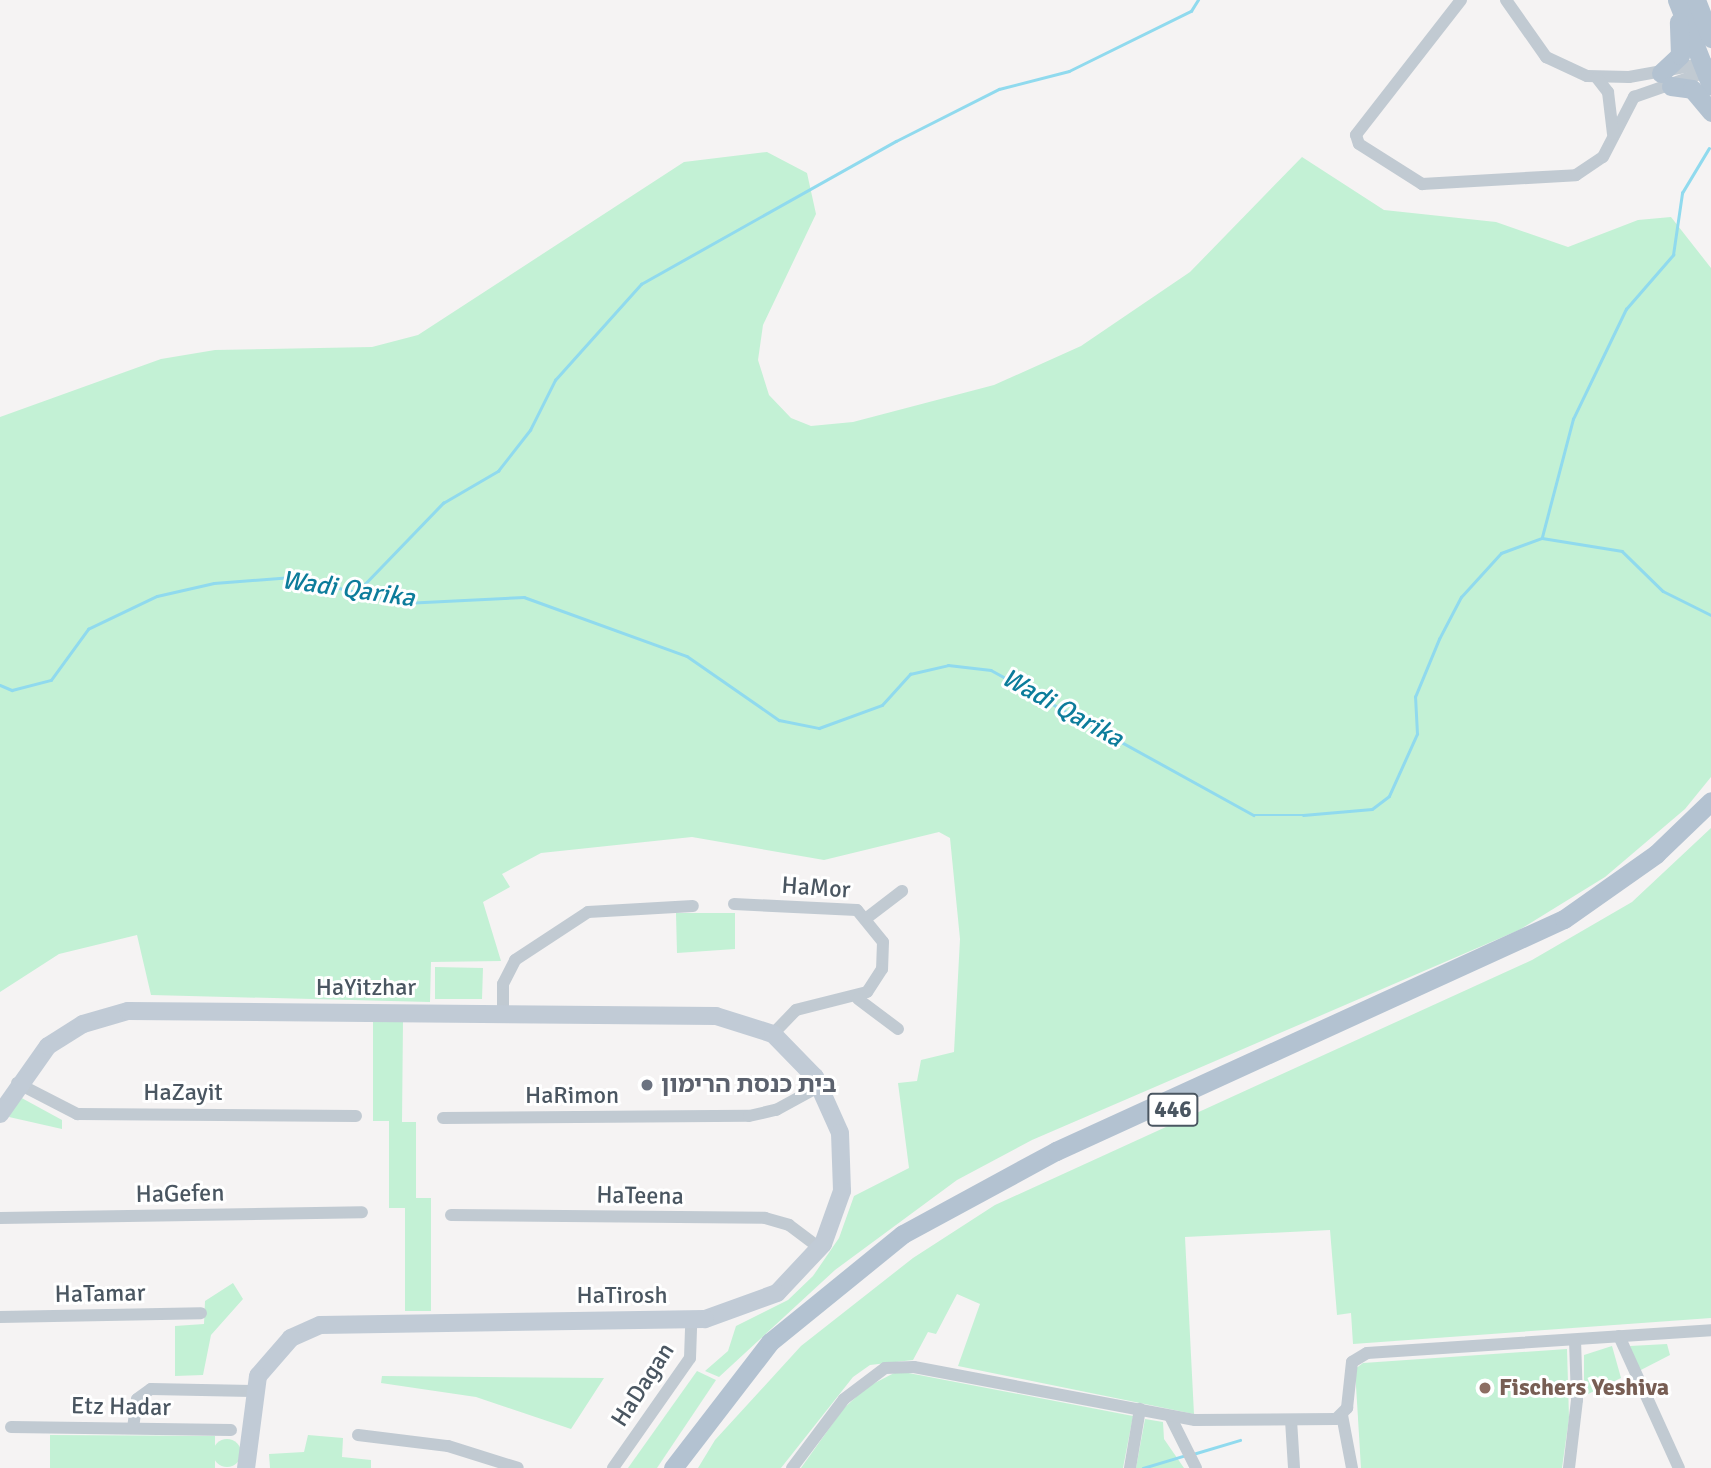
<!DOCTYPE html>
<meta charset="utf-8">
<style>
body{margin:0}
#map{position:relative;width:1711px;height:1468px;overflow:hidden;background:#f5f3f3;font-family:Signika,"Noto Sans Hebrew",sans-serif}
div>[style]{position:absolute}
[style*='--x']{left:calc(var(--x)*1px);top:calc(var(--y)*1px);width:calc(var(--w)*1px);rotate:calc(var(--a)*1deg)}
.green>*{inset:0;background:#c3f1d5}
.round{border-radius:50%}
.stream>*{height:2.5px;margin:-1.25px;padding:0 1.25px;transform-origin:1.25px;border-radius:1.25px;background:#90daee}
.street>*{height:12px;margin:-6px;padding:0 6px;transform-origin:6px;border-radius:6px;background:#c1cad2}
.secondary>*{height:18px;margin:-9px;padding:0 9px;transform-origin:9px;border-radius:9px;background:#c1cbd6}
.primary>*{height:19px;margin:-9.5px;padding:0 9.5px;transform-origin:9.5px;border-radius:9.5px;background:#b3c2d1}
.dots>*{width:19px;height:19px;translate:-50% -50%;box-sizing:border-box;border:4px solid #fff;border-radius:50%}
span{translate:-50% -50%;white-space:nowrap;text-align:center;line-height:1.15;-webkit-text-stroke:6px #fff;paint-order:stroke}
.shield-label span{padding:2px 5px;background:#fff;border:2px solid;border-radius:5px;-webkit-text-stroke-width:0}
.shield-label{font-size:23px;color:#4a5661;font-weight:700}
.street-label{font-size:24px;color:#4a5661}
.worship-label{font-size:24px;color:#5b616d;font-weight:700}
.left{translate:0 -50%;text-align:left}
.education-label{font-size:24px;color:#785e54;font-weight:700}
.water-label{font-size:26px;color:#0c7c9b;font-style:italic}
</style>
<div id="map">
<div class="green">
<div style="clip-path:polygon(767px 152px,807px 173px,816px 214px,763px 325px,758px 360px,769px 395px,791px 418px,811px 426px,853px 422px,994px 385px,1081px 346px,1190px 272px,1302px 157px,1384px 210px,1496px 222px,1568px 247px,1638px 220px,1671px 217px,1711px 268px,1711px 777px,1685px 809px,1605px 877px,1519px 930px,1032px 1140px,957px 1180px,835px 1270px,719px 1377px,705px 1371px,728px 1351px,736px 1326px,788px 1300px,813px 1276px,839px 1238px,854px 1196px,909px 1168px,898px 1083px,917px 1081px,921px 1060px,954px 1052px,960px 939px,950px 838px,939px 832px,824px 860px,692px 837px,541px 853px,502px 874px,510px 887px,483px 902px,501px 961px,431px 962px,430px 1002px,151px 995px,137px 935px,59px 954px,0 992px,0 417px,161px 359px,215px 350px,372px 347px,418px 335px,684px 162px)"></div>
<div style="clip-path:polygon(1711px 828px,1711px 1318px,1353px 1344px,1351px 1313px,1337px 1315px,1330px 1230px,1185px 1237px,1194px 1414px,958px 1366px,980px 1304px,957px 1294px,936px 1334px,928px 1332px,913px 1360px,870px 1365px,853px 1377px,781px 1468px,698px 1468px,715px 1440px,801px 1346px,913px 1258px,995px 1205px,1532px 960px,1632px 902px)"></div>
<div style="clip-path:polygon(676px 913px,735px 913px,735px 949px,677px 953px)"></div>
<div style="clip-path:polygon(435px 967px,483px 968px,482px 999px,435px 999px)"></div>
<div style="clip-path:polygon(373px 1020px,403px 1020px,402px 1122px,416px 1122px,416px 1198px,431px 1198px,431px 1311px,405px 1311px,405px 1208px,389px 1208px,389px 1121px,373px 1121px)"></div>
<div style="clip-path:polygon(18px 1096px,62px 1120px,62px 1129px,9px 1117px)"></div>
<div style="clip-path:polygon(233px 1283px,243px 1299px,211px 1335px,203px 1375px,175px 1376px,175px 1326px,204px 1324px,205px 1301px)"></div>
<div style="clip-path:polygon(1667px 1344px,1670px 1355px,1637px 1372px,1630px 1346px)"></div>
<div style="clip-path:polygon(1612px 1346px,1621px 1378px,1584px 1396px,1584px 1355px)"></div>
<div style="clip-path:polygon(1567px 1349px,1569px 1418px,1562px 1468px,1361px 1468px,1355px 1369px,1363px 1363px)"></div>
<div style="clip-path:polygon(697px 1371px,716px 1380px,657px 1468px,628px 1468px)"></div>
<div style="clip-path:polygon(898px 1371px,1133px 1416px,1123px 1468px,801px 1468px,843px 1409px,867px 1387px)"></div>
<div style="clip-path:polygon(382px 1376px,604px 1378px,571px 1429px,476px 1397px,381px 1383px)"></div>
<div style="clip-path:polygon(1145px 1419px,1163px 1422px,1164px 1439px,1184px 1468px,1136px 1468px)"></div>
<div style="clip-path:polygon(50px 1435px,215px 1436px,215px 1468px,50px 1468px)"></div>
<div style="clip-path:polygon(308px 1435px,343px 1438px,342px 1457px,371px 1460px,371px 1468px,270px 1468px,269px 1454px,304px 1452px)"></div>
<div class="round" style="left:213px;top:1439px;width:28px;height:28px"></div>
</div>
<div class="stream">
<div style="--x:1542;--y:537;--w:122;--a:-75.3"></div>
<div style="--x:1573;--y:419;--w:122;--a:-64.3"></div>
<div style="--x:1626;--y:309;--w:72;--a:-49"></div>
<div style="--x:1673;--y:255;--w:63;--a:-81.7"></div>
<div style="--x:1682;--y:193;--w:52;--a:-59"></div>
<div style="--x:357;--y:592;--w:124;--a:-46"></div>
<div style="--x:443;--y:503;--w:64;--a:-30.2"></div>
<div style="--x:498;--y:471;--w:52;--a:-52"></div>
<div style="--x:530;--y:430;--w:56;--a:-63.4"></div>
<div style="--x:555;--y:380;--w:129;--a:-48.1"></div>
<div style="--x:641;--y:284;--w:292;--a:-29.3"></div>
<div style="--x:896;--y:141;--w:115;--a:-26.8"></div>
<div style="--x:999;--y:89;--w:72;--a:-14.4"></div>
<div style="--x:1069;--y:71;--w:136;--a:-26.2"></div>
<div style="--x:1191;--y:11;--w:13;--a:-58"></div>
<div style="--x:0;--y:685;--w:13;--a:23"></div>
<div style="--x:12;--y:690;--w:40;--a:-14.4"></div>
<div style="--x:51;--y:680;--w:63;--a:-54"></div>
<div style="--x:88;--y:629;--w:76;--a:-25.6"></div>
<div style="--x:157;--y:596;--w:58;--a:-12.8"></div>
<div style="--x:214;--y:583;--w:78;--a:-4.4"></div>
<div style="--x:292;--y:577;--w:115;--a:13.1"></div>
<div style="--x:404;--y:603;--w:120;--a:-2.9"></div>
<div style="--x:524;--y:597;--w:173;--a:19.9"></div>
<div style="--x:687;--y:656;--w:112;--a:34.8"></div>
<div style="--x:779;--y:720;--w:41;--a:11.3"></div>
<div style="--x:819;--y:728;--w:67;--a:-20.1"></div>
<div style="--x:882;--y:705;--w:42;--a:-47.9"></div>
<div style="--x:910;--y:674;--w:39;--a:-13"></div>
<div style="--x:948;--y:665;--w:43;--a:6.6"></div>
<div style="--x:991;--y:670;--w:300;--a:28.9"></div>
<div style="--x:1254;--y:815;--w:49;--a:0"></div>
<div style="--x:1303;--y:815;--w:69;--a:-5"></div>
<div style="--x:1372;--y:809;--w:21;--a:-37"></div>
<div style="--x:1389;--y:796;--w:68;--a:-65.7"></div>
<div style="--x:1417;--y:734;--w:37;--a:-93"></div>
<div style="--x:1415;--y:697;--w:63;--a:-67.5"></div>
<div style="--x:1439;--y:639;--w:47;--a:-62.4"></div>
<div style="--x:1461;--y:597;--w:59;--a:-47.7"></div>
<div style="--x:1501;--y:553;--w:44;--a:-20.1"></div>
<div style="--x:1542;--y:538;--w:81;--a:9.2"></div>
<div style="--x:1622;--y:551;--w:57;--a:44.3"></div>
<div style="--x:1663;--y:591;--w:54;--a:26.6"></div>
<div style="--x:1193;--y:1454;--w:49;--a:-16.6"></div>
<div style="--x:1143;--y:1468;--w:45;--a:-16.8"></div>
</div>
<div class="street">
<div style="--x:1461;--y:0;--w:171;--a:127.9"></div>
<div style="--x:1356;--y:135;--w:9;--a:72"></div>
<div style="--x:1359;--y:144;--w:75;--a:32.4"></div>
<div style="--x:1422;--y:184;--w:154;--a:-3.3"></div>
<div style="--x:1576;--y:175;--w:32;--a:-34"></div>
<div style="--x:1603;--y:157;--w:68;--a:-62.7"></div>
<div style="--x:1634;--y:97;--w:82;--a:-19.3"></div>
<div style="--x:1506;--y:0;--w:70;--a:54.9"></div>
<div style="--x:1546;--y:57;--w:45;--a:24.9"></div>
<div style="--x:1587;--y:76;--w:42;--a:1.4"></div>
<div style="--x:1629;--y:77;--w:79;--a:-10.2"></div>
<div style="--x:1597;--y:78;--w:18;--a:52"></div>
<div style="--x:1608;--y:92;--w:42;--a:83.2"></div>
<div style="--x:734;--y:904;--w:123;--a:2.8"></div>
<div style="--x:857;--y:910;--w:41;--a:50.9"></div>
<div style="--x:883;--y:942;--w:27;--a:92"></div>
<div style="--x:882;--y:969;--w:27;--a:123"></div>
<div style="--x:867;--y:992;--w:73;--a:165.8"></div>
<div style="--x:796;--y:1010;--w:33;--a:134"></div>
<div style="--x:868;--y:917;--w:43;--a:-37.4"></div>
<div style="--x:858;--y:999;--w:50;--a:36.9"></div>
<div style="--x:503;--y:1013;--w:29;--a:-90"></div>
<div style="--x:503;--y:984;--w:27;--a:-63"></div>
<div style="--x:515;--y:960;--w:87;--a:-33.3"></div>
<div style="--x:588;--y:912;--w:105;--a:-3.3"></div>
<div style="--x:17;--y:1083;--w:68;--a:27.3"></div>
<div style="--x:77;--y:1114;--w:279;--a:0.4"></div>
<div style="--x:443;--y:1118;--w:306;--a:-0.4"></div>
<div style="--x:749;--y:1116;--w:28;--a:-13"></div>
<div style="--x:776;--y:1110;--w:50;--a:-28.6"></div>
<div style="--x:451;--y:1215;--w:314;--a:0.5"></div>
<div style="--x:765;--y:1218;--w:25;--a:16"></div>
<div style="--x:789;--y:1225;--w:40;--a:37"></div>
<div style="--x:0;--y:1218;--w:362;--a:-0.9"></div>
<div style="--x:0;--y:1317;--w:201;--a:-1.1"></div>
<div style="--x:1619;--y:1336;--w:145;--a:65.6"></div>
<div style="--x:1342;--y:1415;--w:54;--a:79.3"></div>
<div style="--x:1170;--y:1416;--w:58;--a:63.4"></div>
<div style="--x:1291;--y:1420;--w:48;--a:86.4"></div>
<div style="--x:11;--y:1427;--w:220;--a:0.8"></div>
<div style="--x:133;--y:1428;--w:29;--a:-82"></div>
<div style="--x:137;--y:1399;--w:17;--a:-36"></div>
<div style="--x:151;--y:1389;--w:101;--a:1.1"></div>
<div style="--x:358;--y:1435;--w:91;--a:7"></div>
<div style="--x:448;--y:1446;--w:73;--a:17.4"></div>
<div style="--x:613;--y:1468;--w:134;--a:-55"></div>
<div style="--x:690;--y:1358;--w:38;--a:-88"></div>
<div style="--x:792;--y:1468;--w:86;--a:-53"></div>
<div style="--x:844;--y:1399;--w:51;--a:-37.1"></div>
<div style="--x:885;--y:1368;--w:29;--a:-2"></div>
<div style="--x:914;--y:1367;--w:286;--a:10.7"></div>
<div style="--x:1195;--y:1420;--w:141;--a:-0.4"></div>
<div style="--x:1336;--y:1419;--w:16;--a:-45"></div>
<div style="--x:1347;--y:1408;--w:46;--a:-83.8"></div>
<div style="--x:1352;--y:1362;--w:17;--a:-31"></div>
<div style="--x:1367;--y:1353;--w:345;--a:-3.8"></div>
<div style="--x:1130;--y:1468;--w:60;--a:-80.4"></div>
<div style="--x:1569;--y:1468;--w:68;--a:-83.3"></div>
<div style="--x:1577;--y:1400;--w:60;--a:-91.9"></div>
</div>
<div class="secondary">
<div style="--x:0;--y:1114;--w:83;--a:-54.8"></div>
<div style="--x:48;--y:1046;--w:41;--a:-32.2"></div>
<div style="--x:83;--y:1024;--w:47;--a:-16.1"></div>
<div style="--x:128;--y:1011;--w:588;--a:0.49"></div>
<div style="--x:716;--y:1016;--w:60;--a:17.5"></div>
<div style="--x:773;--y:1034;--w:60;--a:45.7"></div>
<div style="--x:815;--y:1077;--w:61;--a:65.9"></div>
<div style="--x:840;--y:1133;--w:58;--a:88"></div>
<div style="--x:842;--y:1191;--w:56;--a:109.7"></div>
<div style="--x:823;--y:1244;--w:67;--a:133.2"></div>
<div style="--x:777;--y:1293;--w:77;--a:160.1"></div>
<div style="--x:705;--y:1319;--w:385;--a:179.1"></div>
<div style="--x:320;--y:1325;--w:32;--a:156"></div>
<div style="--x:291;--y:1338;--w:50;--a:131"></div>
<div style="--x:258;--y:1376;--w:93;--a:97.4"></div>
</div>
<div class="primary">
<div style="--x:1677;--y:0;--w:92;--a:68.4"></div>
<div style="--x:1696;--y:0;--w:41;--a:68.5"></div>
<div style="--x:1661;--y:73;--w:26;--a:-43"></div>
<div style="--x:1680;--y:55;--w:33;--a:-92"></div>
<div style="--x:1671;--y:86;--w:21;--a:8"></div>
<div style="--x:1692;--y:89;--w:30;--a:50"></div>
<div style="--x:673;--y:1468;--w:159;--a:-52.4"></div>
<div style="--x:770;--y:1342;--w:171;--a:-39.1"></div>
<div style="--x:903;--y:1234;--w:174;--a:-28.5"></div>
<div style="--x:1056;--y:1151;--w:558;--a:-24.55"></div>
<div style="--x:1564;--y:919;--w:113;--a:-35.2"></div>
<div style="--x:1656;--y:854;--w:76;--a:-43.9"></div>
</div>
<div class="dots">
<div style="left:647px;top:1085px;background:#6b7280"></div>
<div style="left:1485px;top:1388px;background:#8d6e63"></div>
</div>
<div class="shield-label">
<span style="left:1173px;top:1110px">446</span>
</div>
<div class="street-label">
<span style="left:816px;top:888px;rotate:4deg">HaMor</span>
<span style="left:366px;top:988px">HaYitzhar</span>
<span style="left:183px;top:1093px">HaZayit</span>
<span style="left:572px;top:1096px">HaRimon</span>
<span style="left:180px;top:1194px;rotate:-1deg">HaGefen</span>
<span style="left:640px;top:1196px;rotate:1deg">HaTeena</span>
<span style="left:100px;top:1294px;rotate:-1deg">HaTamar</span>
<span style="left:622px;top:1296px">HaTirosh</span>
<span style="left:643px;top:1385px;rotate:-57deg">HaDagan</span>
<span style="left:121px;top:1407px;rotate:1deg">Etz Hadar</span>
</div>
<div class="worship-label">
<span class="left" style="left:661px;top:1085px">בית כנסת הרימון</span>
</div>
<div class="education-label">
<span class="left" style="left:1499px;top:1388px">Fischers Yeshiva</span>
</div>
<div class="water-label">
<span style="left:348px;top:590px;rotate:8deg">Wadi Qarika</span>
<span style="left:1062px;top:709px;rotate:29deg">Wadi Qarika</span>
</div>
</div>
